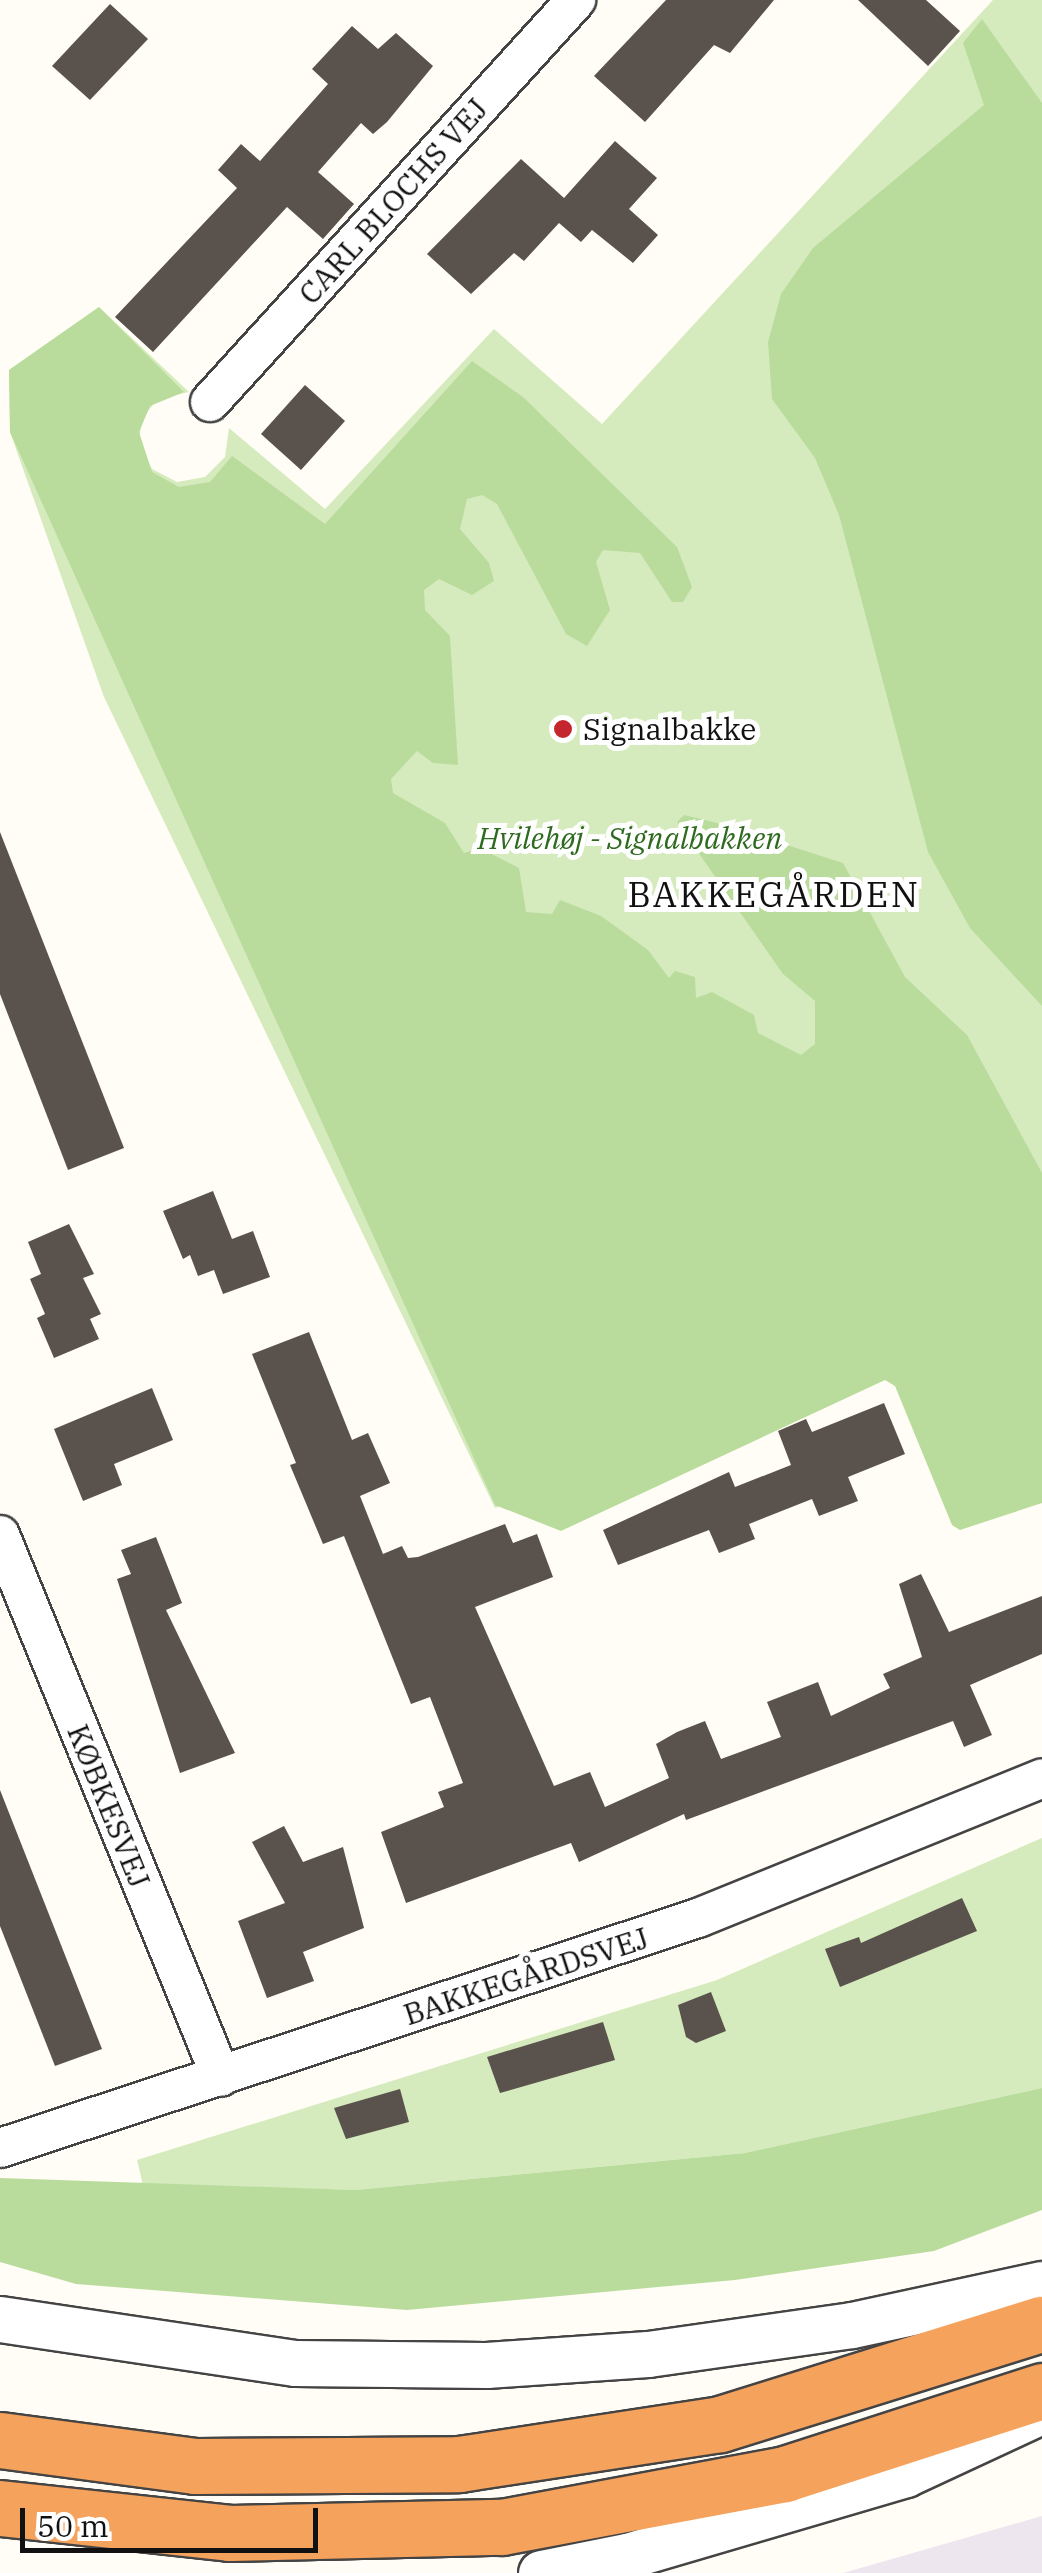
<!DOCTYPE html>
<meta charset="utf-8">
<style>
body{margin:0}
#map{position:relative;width:1042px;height:2573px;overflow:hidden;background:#fffdf5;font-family:"IBM Plex Serif",serif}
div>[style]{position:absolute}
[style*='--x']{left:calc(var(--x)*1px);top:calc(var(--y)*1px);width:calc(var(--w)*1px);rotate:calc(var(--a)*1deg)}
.industrial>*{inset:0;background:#eee6ef}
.green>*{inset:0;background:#d5ebbd}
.forest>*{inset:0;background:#b9dc9c}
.building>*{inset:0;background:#5a524d}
.roads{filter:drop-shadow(2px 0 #444) drop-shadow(-2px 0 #444) drop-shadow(0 2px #444) drop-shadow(0 -2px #444)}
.minor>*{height:38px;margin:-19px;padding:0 19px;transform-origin:19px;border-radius:19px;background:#fff}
.tertiary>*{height:45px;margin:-22.5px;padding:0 22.5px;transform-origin:22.5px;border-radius:22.5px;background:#fff}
.motorway>*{height:55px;margin:-27.5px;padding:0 27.5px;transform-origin:27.5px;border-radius:27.5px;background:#f5a25d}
.dots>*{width:28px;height:28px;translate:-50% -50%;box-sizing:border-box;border:5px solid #fff;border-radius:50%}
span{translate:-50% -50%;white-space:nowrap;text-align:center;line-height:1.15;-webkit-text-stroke:10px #fff;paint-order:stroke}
.street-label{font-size:30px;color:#111}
.poi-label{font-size:30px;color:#111}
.left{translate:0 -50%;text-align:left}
.park-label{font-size:30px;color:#2f6b1f;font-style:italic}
.quarter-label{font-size:35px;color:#111;letter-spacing:2.5px}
.scale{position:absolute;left:20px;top:2508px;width:298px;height:45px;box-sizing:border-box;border:5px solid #111;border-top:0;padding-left:12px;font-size:30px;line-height:35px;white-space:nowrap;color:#111;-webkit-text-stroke:8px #fff;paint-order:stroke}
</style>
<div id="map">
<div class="industrial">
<div style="clip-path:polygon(1042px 2516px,1042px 2573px,843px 2573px)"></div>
</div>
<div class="green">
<div style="clip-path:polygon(993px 0,1042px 0,1042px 1219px,918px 1366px,495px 1508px,104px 697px,10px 432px,9px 370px,99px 307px,189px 392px,158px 399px,142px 418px,139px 443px,152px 469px,177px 482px,205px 477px,225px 457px,229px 428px,325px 509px,494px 329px,602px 424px)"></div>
<div style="clip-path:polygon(1042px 1838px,1042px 2088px,745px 2153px,355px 2190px,143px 2185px,137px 2160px,717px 1980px)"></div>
</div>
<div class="forest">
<div style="clip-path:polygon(982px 19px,1042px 103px,1042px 1006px,970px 928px,928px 852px,839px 515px,815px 458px,772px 399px,768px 342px,781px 294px,813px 248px,984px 105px,963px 43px)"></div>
<div style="clip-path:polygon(99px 307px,184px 392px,150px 406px,139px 432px,152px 472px,179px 487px,210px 482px,232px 456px,325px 524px,472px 361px,523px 397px,677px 547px,692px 587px,683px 602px,672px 602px,640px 553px,603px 550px,596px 562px,610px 610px,587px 646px,566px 634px,497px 504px,482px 495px,467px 499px,460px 529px,489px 563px,494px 581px,472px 595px,439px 579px,424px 590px,425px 610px,450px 636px,458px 765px,433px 763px,417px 751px,391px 779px,393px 793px,445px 823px,464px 853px,480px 848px,519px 868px,526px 912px,552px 914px,560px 900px,601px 916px,648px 950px,669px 978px,675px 971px,695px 977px,696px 998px,712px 992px,754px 1015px,758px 1033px,801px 1055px,815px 1044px,815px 1001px,783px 974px,677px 822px,684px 815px,721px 824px,843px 863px,905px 977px,967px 1035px,1042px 1173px,1042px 1503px,960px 1530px,952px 1525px,895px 1386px,885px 1380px,561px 1531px,495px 1505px,10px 432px,9px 370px)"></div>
<div style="clip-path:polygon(1042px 2088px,1042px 2210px,934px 2251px,735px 2280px,407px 2310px,76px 2284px,0 2262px,0 2178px,355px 2190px,745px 2153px)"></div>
</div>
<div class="building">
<div style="clip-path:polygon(666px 0,774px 0,730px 53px,714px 45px,645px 122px,594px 76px)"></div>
<div style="clip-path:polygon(858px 0,926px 0,960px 31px,928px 66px)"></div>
<div style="clip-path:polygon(110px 4px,148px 39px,90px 100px,52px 66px)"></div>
<div style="clip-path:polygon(352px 26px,378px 49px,396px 33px,433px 66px,387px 122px,373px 134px,361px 123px,318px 172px,354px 204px,323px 239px,287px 207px,153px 352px,115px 317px,237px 188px,218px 170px,241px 144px,260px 161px,328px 84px,312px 69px)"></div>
<div style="clip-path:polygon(615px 141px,657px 178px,629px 209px,658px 235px,633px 263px,592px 230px,581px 242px,559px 223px,524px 261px,514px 253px,471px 294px,427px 254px,521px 159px,564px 198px)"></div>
<div style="clip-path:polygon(305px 385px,345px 421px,301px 470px,261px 434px)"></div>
<div style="clip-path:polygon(0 832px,124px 1148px,68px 1170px,0 994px)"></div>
<div style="clip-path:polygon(213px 1191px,232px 1239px,253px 1231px,270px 1277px,223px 1294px,214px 1270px,198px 1276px,190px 1255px,183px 1259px,163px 1211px)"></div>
<div style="clip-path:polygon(69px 1224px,94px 1274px,83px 1278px,101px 1314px,90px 1319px,99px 1339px,54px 1358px,37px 1318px,45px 1314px,30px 1279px,41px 1274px,28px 1242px)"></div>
<div style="clip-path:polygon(309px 1332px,352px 1440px,368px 1433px,390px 1483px,360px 1496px,383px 1554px,402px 1546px,408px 1558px,418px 1557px,505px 1524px,513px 1543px,537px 1534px,553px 1577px,475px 1607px,554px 1786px,590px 1772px,605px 1807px,669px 1778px,656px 1744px,677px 1732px,705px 1721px,721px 1759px,781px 1737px,767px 1702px,818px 1682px,831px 1716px,890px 1688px,883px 1674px,922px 1657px,899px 1584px,921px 1574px,949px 1632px,1042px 1596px,1042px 1654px,970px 1685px,992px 1735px,964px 1747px,953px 1721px,686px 1820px,684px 1814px,579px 1862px,571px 1843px,406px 1903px,381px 1832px,444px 1807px,438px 1792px,463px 1783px,430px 1697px,411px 1704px,344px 1536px,323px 1544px,290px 1465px,296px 1463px,252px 1354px)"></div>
<div style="clip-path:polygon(152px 1388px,173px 1440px,114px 1464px,122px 1485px,83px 1501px,54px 1429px)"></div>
<div style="clip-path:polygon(884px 1403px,905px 1454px,848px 1477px,858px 1501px,819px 1516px,812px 1499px,749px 1524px,755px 1539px,719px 1553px,709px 1530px,618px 1565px,603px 1530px,729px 1472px,735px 1487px,791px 1465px,778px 1431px,806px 1419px,812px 1432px)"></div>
<div style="clip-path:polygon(156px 1537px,182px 1603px,166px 1610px,235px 1753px,180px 1773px,117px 1579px,131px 1574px,121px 1550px)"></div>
<div style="clip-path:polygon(0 1790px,102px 2049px,55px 2066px,0 1926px)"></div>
<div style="clip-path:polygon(284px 1826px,303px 1862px,343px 1847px,364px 1928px,303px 1952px,314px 1981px,267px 1998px,238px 1921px,285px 1903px,252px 1842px)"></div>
<div style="clip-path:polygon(962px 1898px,977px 1931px,840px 1987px,825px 1949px,859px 1937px,861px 1943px)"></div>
<div style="clip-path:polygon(711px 1992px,726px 2031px,696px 2043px,686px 2037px,678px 2005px)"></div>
<div style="clip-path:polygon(603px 2022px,615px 2060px,500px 2093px,487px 2057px)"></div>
<div style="clip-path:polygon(400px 2089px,409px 2122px,346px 2139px,334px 2108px)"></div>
</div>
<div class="roads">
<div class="minor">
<div style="--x:210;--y:402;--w:544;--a:-47.68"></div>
<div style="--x:0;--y:1535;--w:585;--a:67.82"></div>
<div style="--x:0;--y:2148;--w:735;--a:-18.24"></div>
<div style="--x:698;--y:1918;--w:371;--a:-22.1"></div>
</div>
<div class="tertiary">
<div style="--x:0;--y:2319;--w:298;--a:8.5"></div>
<div style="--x:295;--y:2363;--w:191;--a:0.6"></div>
<div style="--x:486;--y:2365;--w:162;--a:-3.9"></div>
<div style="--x:648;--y:2354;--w:206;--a:-8.1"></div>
<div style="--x:852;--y:2325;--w:194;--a:-12.2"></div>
<div style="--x:541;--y:2573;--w:88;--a:-11.2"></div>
<div style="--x:627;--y:2556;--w:290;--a:-16.4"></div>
<div style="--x:905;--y:2474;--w:140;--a:-24.9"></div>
</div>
<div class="motorway">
<div style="--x:0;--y:2440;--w:197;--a:7.6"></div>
<div style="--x:195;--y:2466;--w:264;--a:-0.4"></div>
<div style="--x:459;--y:2464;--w:264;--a:-8.7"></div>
<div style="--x:720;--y:2424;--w:337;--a:-17.3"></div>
<div style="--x:0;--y:2508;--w:231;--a:6.2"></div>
<div style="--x:230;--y:2533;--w:272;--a:-1.3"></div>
<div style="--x:502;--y:2527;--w:288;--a:-10.6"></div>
<div style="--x:785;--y:2474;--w:270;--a:-17.9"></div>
</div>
</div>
<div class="dots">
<div style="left:563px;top:729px;background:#c4262e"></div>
</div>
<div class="street-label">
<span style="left:393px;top:201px;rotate:-48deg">CARL BLOCHS VEJ</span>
<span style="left:109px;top:1806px;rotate:68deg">KØBKESVEJ</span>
<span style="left:526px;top:1976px;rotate:-18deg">BAKKEGÅRDSVEJ</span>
</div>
<div class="poi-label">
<span class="left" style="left:583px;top:729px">Signalbakke</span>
</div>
<div class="park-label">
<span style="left:630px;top:838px">Hvilehøj - Signalbakken</span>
</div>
<div class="quarter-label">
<span style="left:774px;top:894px">BAKKEGÅRDEN</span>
</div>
<div class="scale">50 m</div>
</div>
